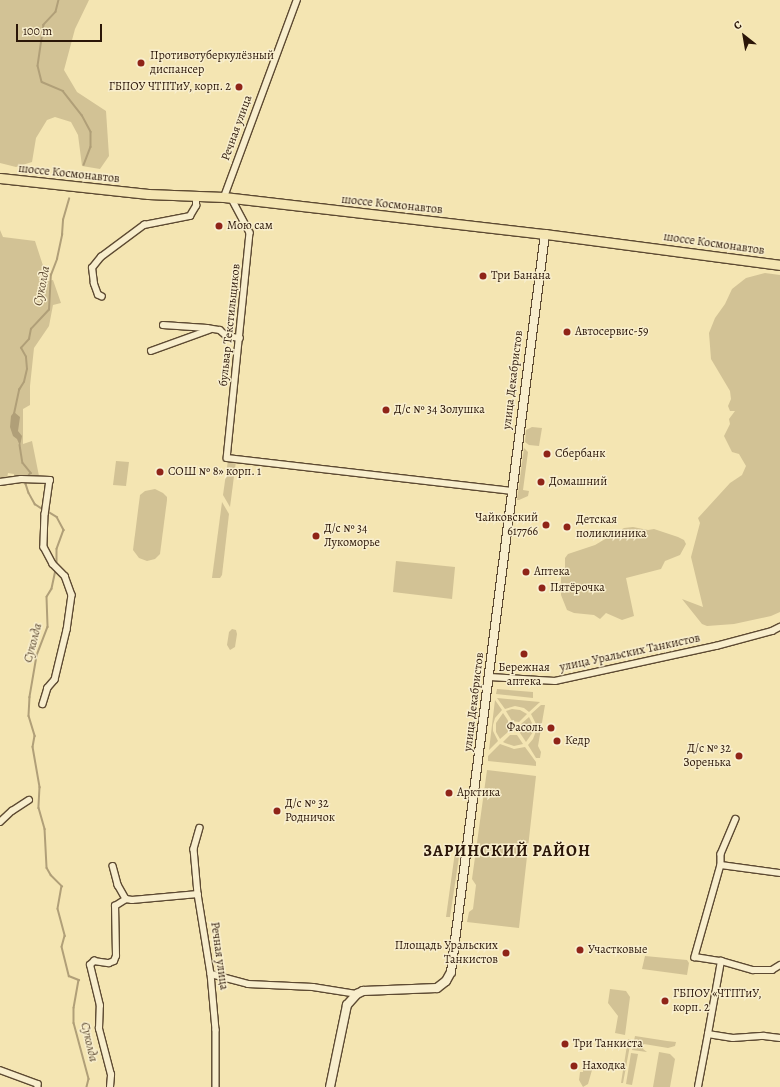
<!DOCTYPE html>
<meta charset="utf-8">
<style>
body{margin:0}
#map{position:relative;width:780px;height:1087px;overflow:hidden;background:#f4e5b2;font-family:Alegreya,serif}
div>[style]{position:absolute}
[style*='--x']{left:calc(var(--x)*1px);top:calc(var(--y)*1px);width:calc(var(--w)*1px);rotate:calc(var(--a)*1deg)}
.green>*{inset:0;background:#d2c295}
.water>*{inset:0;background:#b09f78}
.stream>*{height:1.5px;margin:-0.75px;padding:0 0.75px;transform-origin:0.75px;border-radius:0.75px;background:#b09f78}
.roads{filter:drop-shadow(1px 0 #5d4a32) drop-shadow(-1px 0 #5d4a32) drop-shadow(0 1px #5d4a32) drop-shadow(0 -1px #5d4a32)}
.street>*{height:5.5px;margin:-2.75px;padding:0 2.75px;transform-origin:2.75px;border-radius:2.75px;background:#f8eecd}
.secondary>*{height:8px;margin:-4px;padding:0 4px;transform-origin:4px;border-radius:4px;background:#f8eecd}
.primary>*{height:9px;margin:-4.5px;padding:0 4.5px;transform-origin:4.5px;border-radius:4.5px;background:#f4e5b2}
.dots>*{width:11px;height:11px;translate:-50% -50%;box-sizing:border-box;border:2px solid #f8eecd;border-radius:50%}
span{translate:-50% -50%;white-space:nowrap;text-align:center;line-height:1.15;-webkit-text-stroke:3px #f8eecd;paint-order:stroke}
.poi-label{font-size:12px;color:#2b1608}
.left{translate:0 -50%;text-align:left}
.right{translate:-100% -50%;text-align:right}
.street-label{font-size:12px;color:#2b1608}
.water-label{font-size:13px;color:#604d35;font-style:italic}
.district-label{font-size:16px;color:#2b1608;font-weight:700;letter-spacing:1px}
.north{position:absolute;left:724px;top:16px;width:40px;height:40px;-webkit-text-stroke:3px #f8eecd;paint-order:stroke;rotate:329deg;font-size:11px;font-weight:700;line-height:16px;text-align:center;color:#2b1608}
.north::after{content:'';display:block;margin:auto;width:14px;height:18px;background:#2b1608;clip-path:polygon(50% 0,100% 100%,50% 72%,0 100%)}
.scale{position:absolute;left:16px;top:24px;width:86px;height:18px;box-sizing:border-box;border:2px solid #2b1608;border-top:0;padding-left:5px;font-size:12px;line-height:14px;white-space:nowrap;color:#2b1608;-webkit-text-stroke:3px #f8eecd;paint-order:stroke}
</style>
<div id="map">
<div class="green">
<div style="clip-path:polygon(0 0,89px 0,75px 29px,64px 70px,77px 92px,106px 111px,109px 156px,100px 169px,82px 166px,78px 135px,71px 122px,55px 117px,47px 120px,36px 138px,32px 162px,16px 167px,0 163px)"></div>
<div style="clip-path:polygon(0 230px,3px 237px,35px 241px,48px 281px,53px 280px,61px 303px,53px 305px,49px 326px,34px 348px,30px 386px,30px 405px,23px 409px,23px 444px,32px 441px,39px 476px,14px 476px,14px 474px,8px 473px,7px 478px,0 478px)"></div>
<div style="clip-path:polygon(765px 273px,780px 275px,780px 612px,771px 616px,734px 624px,707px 626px,702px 624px,682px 599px,703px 607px,691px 557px,700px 523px,698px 518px,730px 483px,742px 475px,746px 466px,739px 454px,732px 452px,724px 436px,730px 424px,729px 419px,735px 411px,730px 411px,728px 406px,731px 399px,730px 391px,711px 359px,709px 333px,715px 318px,725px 304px,732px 289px,746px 278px)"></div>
<div style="clip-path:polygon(532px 427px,542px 428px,539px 446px,529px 445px,525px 442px,526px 430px)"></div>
<div style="clip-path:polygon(524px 448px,528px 452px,523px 490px,529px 491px,528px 496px,519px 500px,517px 500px)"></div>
<div style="clip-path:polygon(228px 460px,236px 461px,230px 507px,223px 495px)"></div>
<div style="clip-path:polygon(116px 461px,129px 462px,126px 486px,113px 485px)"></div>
<div style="clip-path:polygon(155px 489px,163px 493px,167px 497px,167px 500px,160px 554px,155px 559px,147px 561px,139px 558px,133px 550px,140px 495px,145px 491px)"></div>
<div style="clip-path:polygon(222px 502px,229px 514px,222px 575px,220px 578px,212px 578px)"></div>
<div style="clip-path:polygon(633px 527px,648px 530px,654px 529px,678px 537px,684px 540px,686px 544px,680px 555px,665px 561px,661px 569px,626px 578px,634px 616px,622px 620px,606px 613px,600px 619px,594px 615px,574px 613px,567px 610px,561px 595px,561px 576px,565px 567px,565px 558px,568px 554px,595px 545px,624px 528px)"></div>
<div style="clip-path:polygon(396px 561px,455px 567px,452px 599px,393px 592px)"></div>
<div style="clip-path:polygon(232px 629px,236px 630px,237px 634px,235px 647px,230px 650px,227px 645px,229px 632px)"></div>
<div style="clip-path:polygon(497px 689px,533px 692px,533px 698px,496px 694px)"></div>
<div style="clip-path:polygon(497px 698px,540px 702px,529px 712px,524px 708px,515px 706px,505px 709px)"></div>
<div style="clip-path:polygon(495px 700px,502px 710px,495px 718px,493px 725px,493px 731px,498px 741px,489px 750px)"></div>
<div style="clip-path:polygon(541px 705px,545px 705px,538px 746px,541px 752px,540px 758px,536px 758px,528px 745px,533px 739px,536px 731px,536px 724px,531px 714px)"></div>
<div style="clip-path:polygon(512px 709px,520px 710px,527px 714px,519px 722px,512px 721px,506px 711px)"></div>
<div style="clip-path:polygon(503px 713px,509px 722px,507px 727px,508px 732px,500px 739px,496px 732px,496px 723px)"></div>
<div style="clip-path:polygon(529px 717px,533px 725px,533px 732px,526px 742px,520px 733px,521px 724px)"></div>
<div style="clip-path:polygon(510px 735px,517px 735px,523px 744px,514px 746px,505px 743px,503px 742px)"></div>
<div style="clip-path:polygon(500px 744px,514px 749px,525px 747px,536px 762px,536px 766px,488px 761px,488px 756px)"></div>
<div style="clip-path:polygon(487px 770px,536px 776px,519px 928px,467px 922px,469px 912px,473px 909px,476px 885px,472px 879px)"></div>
<div style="clip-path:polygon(455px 852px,459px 857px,450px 917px,446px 917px)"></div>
<div style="clip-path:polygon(645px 956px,687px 960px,689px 963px,687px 975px,642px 969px)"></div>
<div style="clip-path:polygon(610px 989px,626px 991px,630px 997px,625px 1035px,615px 1033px,618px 1016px,608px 1003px)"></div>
<div style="clip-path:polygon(635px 1036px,667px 1041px,676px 1042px,675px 1046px,668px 1048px,644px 1044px,643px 1049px,647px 1052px,632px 1050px)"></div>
<div style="clip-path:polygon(628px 1039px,631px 1040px,623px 1083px,621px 1083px)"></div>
<div style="clip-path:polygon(659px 1052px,670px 1054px,675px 1059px,670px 1087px,653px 1087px)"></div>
<div style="clip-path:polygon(631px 1053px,638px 1054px,632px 1085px,626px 1084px)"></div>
<div style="clip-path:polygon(584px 1063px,592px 1070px,588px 1084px,583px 1087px,579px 1080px,580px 1072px,583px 1072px)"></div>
</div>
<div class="water">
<div style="clip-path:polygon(14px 412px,20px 417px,18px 431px,22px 436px,20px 446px,17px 439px,13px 436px,10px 427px,11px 416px)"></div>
</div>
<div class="stream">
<div style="--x:59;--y:0;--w:12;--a:104"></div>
<div style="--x:56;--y:12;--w:18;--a:133"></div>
<div style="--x:44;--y:25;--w:41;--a:98.3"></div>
<div style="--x:38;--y:66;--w:16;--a:76"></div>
<div style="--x:42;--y:82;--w:23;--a:23"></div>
<div style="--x:63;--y:91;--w:31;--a:52"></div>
<div style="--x:82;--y:115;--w:19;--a:62"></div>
<div style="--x:91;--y:132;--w:15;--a:90"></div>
<div style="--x:91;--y:147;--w:19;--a:111"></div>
<div style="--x:14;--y:414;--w:25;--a:-78"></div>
<div style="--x:19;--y:390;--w:9;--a:-58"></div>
<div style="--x:24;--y:382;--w:13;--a:-77"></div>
<div style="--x:27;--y:369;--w:12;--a:-95"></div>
<div style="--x:26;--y:357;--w:10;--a:-119"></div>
<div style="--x:21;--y:348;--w:12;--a:-48"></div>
<div style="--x:29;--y:339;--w:10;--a:-79"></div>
<div style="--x:31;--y:329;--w:26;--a:-47"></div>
<div style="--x:49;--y:310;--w:35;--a:-87"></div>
<div style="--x:51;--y:275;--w:17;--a:-69"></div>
<div style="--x:57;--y:259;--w:25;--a:-78"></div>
<div style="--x:62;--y:235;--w:15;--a:-86"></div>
<div style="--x:63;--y:220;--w:22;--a:-74"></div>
<div style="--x:20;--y:445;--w:18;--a:81"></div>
<div style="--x:23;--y:463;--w:13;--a:51"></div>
<div style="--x:31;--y:473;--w:5;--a:127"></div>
<div style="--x:26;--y:480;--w:4;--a:90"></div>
<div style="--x:26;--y:484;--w:9;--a:72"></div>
<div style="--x:29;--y:493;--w:13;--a:61"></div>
<div style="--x:35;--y:504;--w:11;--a:34"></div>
<div style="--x:47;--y:511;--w:12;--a:31"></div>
<div style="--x:57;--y:517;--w:15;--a:62"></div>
<div style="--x:64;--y:530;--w:20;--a:110"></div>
<div style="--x:57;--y:549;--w:16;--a:90"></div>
<div style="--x:56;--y:570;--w:19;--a:102"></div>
<div style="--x:52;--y:589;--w:9;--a:122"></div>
<div style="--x:47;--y:597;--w:30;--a:88"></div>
<div style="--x:48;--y:627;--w:31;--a:111"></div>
<div style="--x:37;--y:656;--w:42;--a:99.7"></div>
<div style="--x:30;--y:697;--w:19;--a:93"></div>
<div style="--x:29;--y:716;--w:21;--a:73"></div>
<div style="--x:35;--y:736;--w:11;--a:100"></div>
<div style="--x:33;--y:747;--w:41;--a:80.1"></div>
<div style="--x:40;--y:787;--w:21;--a:93"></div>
<div style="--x:39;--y:808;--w:22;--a:74"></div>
<div style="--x:45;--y:829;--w:39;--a:87"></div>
<div style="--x:47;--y:868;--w:8;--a:60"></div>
<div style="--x:51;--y:875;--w:16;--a:45"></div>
<div style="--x:62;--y:886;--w:23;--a:100"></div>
<div style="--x:58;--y:909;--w:28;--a:75"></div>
<div style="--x:65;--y:936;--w:11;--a:105"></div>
<div style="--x:62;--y:947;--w:30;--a:76"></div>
<div style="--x:69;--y:976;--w:11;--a:22"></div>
<div style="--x:79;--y:980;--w:28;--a:100"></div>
<div style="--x:74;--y:1008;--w:15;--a:90"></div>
<div style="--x:74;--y:1023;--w:58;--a:75"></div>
<div style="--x:89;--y:1079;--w:8;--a:104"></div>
</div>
<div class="roads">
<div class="street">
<div style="--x:224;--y:197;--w:210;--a:-69.7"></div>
<div style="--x:232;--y:199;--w:38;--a:62"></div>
<div style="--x:250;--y:233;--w:226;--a:95.8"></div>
<div style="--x:227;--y:458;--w:288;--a:6.6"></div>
<div style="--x:102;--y:297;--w:4;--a:-153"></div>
<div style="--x:98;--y:295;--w:12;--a:-110"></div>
<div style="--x:94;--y:284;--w:16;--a:-97"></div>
<div style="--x:92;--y:268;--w:14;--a:-51"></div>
<div style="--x:101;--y:257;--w:54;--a:-36.7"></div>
<div style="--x:144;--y:225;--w:47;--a:-11.1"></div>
<div style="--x:190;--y:216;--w:12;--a:-59"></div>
<div style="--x:196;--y:206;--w:10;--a:-90"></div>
<div style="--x:163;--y:325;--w:44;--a:3.9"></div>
<div style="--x:207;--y:328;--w:13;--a:9"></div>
<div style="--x:220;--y:330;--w:9;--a:41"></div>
<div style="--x:227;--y:336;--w:13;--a:9"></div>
<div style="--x:151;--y:351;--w:62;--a:-19.9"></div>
<div style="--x:0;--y:482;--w:21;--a:-8"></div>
<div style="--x:21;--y:479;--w:29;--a:2"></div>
<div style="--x:50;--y:480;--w:34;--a:98"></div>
<div style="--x:45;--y:514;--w:33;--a:92"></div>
<div style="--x:44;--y:547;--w:19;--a:62"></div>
<div style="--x:53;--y:564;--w:17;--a:45"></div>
<div style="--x:65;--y:576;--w:20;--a:70"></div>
<div style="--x:72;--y:595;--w:35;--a:98"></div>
<div style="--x:67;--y:630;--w:51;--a:103.5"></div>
<div style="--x:55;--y:680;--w:11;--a:131"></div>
<div style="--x:48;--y:688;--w:17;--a:107"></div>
<div style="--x:490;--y:677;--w:65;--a:3.5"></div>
<div style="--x:555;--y:681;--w:165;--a:-12.3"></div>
<div style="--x:716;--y:646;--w:58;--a:-15"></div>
<div style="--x:772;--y:631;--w:9;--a:-27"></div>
<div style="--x:736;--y:819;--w:38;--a:113"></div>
<div style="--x:721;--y:854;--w:11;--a:90"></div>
<div style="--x:721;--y:865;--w:96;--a:105.8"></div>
<div style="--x:695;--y:957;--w:26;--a:9"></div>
<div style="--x:721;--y:961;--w:33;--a:16"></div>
<div style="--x:753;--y:970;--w:19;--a:0"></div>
<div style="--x:772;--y:970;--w:9;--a:-32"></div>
<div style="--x:0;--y:822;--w:16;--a:-43"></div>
<div style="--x:12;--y:811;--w:20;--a:-33"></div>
<div style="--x:200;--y:828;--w:22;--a:106"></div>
<div style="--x:194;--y:849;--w:45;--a:84.9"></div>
<div style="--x:198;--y:894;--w:81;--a:80.8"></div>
<div style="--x:211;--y:974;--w:56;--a:84.9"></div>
<div style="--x:216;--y:1030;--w:57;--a:90"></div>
<div style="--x:721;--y:865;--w:60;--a:7.7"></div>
<div style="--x:113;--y:866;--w:20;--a:75"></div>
<div style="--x:118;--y:885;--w:16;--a:60"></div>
<div style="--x:126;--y:899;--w:6;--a:9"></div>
<div style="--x:132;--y:900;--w:66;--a:-5.2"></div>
<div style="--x:211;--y:974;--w:38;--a:15"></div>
<div style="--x:248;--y:984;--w:65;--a:2.6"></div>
<div style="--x:313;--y:987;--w:45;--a:9"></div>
<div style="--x:708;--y:1034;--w:74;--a:-79.9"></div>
<div style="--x:0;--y:1070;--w:40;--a:20.2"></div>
<div style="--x:38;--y:1084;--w:3;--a:90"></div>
<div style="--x:110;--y:1087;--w:12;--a:-85"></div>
<div style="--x:111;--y:1075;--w:48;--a:-104.6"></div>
<div style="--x:99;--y:1029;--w:23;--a:-88"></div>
<div style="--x:100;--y:1006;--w:42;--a:-103.7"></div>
<div style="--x:90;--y:965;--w:6;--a:-45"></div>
<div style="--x:94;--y:961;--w:15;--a:8"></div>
<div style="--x:109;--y:963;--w:5;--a:-22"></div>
<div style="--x:114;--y:961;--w:5;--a:-68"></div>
<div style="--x:116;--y:956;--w:50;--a:-91.1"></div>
<div style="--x:115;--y:906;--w:13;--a:-32"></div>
<div style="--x:698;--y:1087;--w:54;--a:-79.3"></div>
<div style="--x:708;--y:1034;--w:25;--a:9"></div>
<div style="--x:733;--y:1038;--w:31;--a:-4"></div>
<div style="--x:764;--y:1036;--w:16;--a:7"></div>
</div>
<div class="secondary">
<div style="--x:330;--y:1087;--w:84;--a:-78.3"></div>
<div style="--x:347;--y:1005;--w:15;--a:-48"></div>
<div style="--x:357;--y:994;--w:7;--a:-27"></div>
<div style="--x:363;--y:991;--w:74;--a:-2.3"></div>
<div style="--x:437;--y:988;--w:11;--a:-38"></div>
<div style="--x:446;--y:981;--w:10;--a:-61"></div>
<div style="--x:451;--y:972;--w:744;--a:-82.74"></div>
</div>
<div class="primary">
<div style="--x:0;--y:178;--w:149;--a:6.2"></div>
<div style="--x:148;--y:194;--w:76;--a:2.3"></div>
<div style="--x:224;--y:197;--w:323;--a:6.6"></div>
<div style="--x:545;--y:234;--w:237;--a:7.5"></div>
</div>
</div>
<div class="dots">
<div style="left:141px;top:63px;background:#8f2418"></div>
<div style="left:239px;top:87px;background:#8f2418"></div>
<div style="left:219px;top:226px;background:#8f2418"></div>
<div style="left:483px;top:276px;background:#8f2418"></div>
<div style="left:567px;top:332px;background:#8f2418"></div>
<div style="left:386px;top:410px;background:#8f2418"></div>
<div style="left:547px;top:454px;background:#8f2418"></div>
<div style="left:160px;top:472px;background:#8f2418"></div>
<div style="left:541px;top:482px;background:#8f2418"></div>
<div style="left:546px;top:525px;background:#8f2418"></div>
<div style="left:567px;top:527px;background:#8f2418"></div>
<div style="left:316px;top:536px;background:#8f2418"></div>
<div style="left:526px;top:572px;background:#8f2418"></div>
<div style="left:542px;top:588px;background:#8f2418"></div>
<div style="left:524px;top:654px;background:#8f2418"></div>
<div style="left:551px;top:728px;background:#8f2418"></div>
<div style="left:557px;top:741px;background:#8f2418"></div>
<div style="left:739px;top:756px;background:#8f2418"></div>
<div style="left:449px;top:793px;background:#8f2418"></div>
<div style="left:277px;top:811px;background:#8f2418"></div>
<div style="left:580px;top:950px;background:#8f2418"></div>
<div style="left:506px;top:953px;background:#8f2418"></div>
<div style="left:665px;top:1001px;background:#8f2418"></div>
<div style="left:565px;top:1044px;background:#8f2418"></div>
<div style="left:574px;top:1066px;background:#8f2418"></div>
</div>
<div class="poi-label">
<span class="left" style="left:150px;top:63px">Противотуберкулёзный<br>диспансер</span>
<span class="right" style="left:231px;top:87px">ГБПОУ ЧТПТиУ, корп. 2</span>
<span class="left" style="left:227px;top:226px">Мою сам</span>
<span class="left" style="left:491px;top:276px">Три Банана</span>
<span class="left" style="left:575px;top:332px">Автосервис-59</span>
<span class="left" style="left:394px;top:410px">Д/с № 34 Золушка</span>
<span class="left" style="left:555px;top:454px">Сбербанк</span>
<span class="left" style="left:168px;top:472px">СОШ № 8» корп. 1</span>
<span class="left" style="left:549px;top:482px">Домашний</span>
<span class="right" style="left:538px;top:525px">Чайковский<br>617766</span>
<span class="left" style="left:576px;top:527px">Детская<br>поликлиника</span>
<span class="left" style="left:324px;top:536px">Д/с № 34<br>Лукоморье</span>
<span class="left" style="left:534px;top:572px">Аптека</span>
<span class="left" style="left:550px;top:588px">Пятёрочка</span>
<span style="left:524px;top:675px">Бережная<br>аптека</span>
<span class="right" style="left:543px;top:728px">Фасоль</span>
<span class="left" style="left:565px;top:741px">Кедр</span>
<span class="right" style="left:731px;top:756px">Д/с № 32<br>Зоренька</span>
<span class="left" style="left:457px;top:793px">Арктика</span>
<span class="left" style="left:285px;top:811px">Д/с № 32<br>Родничок</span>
<span class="right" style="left:498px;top:953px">Площадь Уральских<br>Танкистов</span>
<span class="left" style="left:588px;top:950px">Участковые</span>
<span class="left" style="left:673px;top:1001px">ГБПОУ «ЧТПТиУ,<br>корп. 2</span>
<span class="left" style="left:573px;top:1044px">Три Танкиста</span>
<span class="left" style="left:582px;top:1066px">Находка</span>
</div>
<div class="street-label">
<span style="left:237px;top:128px;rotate:-70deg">Речная улица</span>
<span style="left:69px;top:174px;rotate:6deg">шоссе Космонавтов</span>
<span style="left:392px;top:205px;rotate:6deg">шоссе Космонавтов</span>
<span style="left:714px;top:244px;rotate:8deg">шоссе Космонавтов</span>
<span style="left:230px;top:325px;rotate:-84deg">бульвар Текстильщиков</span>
<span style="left:513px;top:380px;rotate:-83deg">улица Декабристов</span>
<span style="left:630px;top:653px;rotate:-12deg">улица Уральских Танкистов</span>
<span style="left:474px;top:702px;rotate:-83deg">улица Декабристов</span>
<span style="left:219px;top:956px;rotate:82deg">Речная улица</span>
</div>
<div class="water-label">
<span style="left:42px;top:286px;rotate:-79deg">Суколда</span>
<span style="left:33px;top:643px;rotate:-75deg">Суколда</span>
<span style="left:89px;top:1042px;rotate:77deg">Суколда</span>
</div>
<div class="district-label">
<span style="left:507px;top:851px">ЗАРИНСКИЙ РАЙОН</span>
</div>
<div class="north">С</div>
<div class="scale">100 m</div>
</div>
